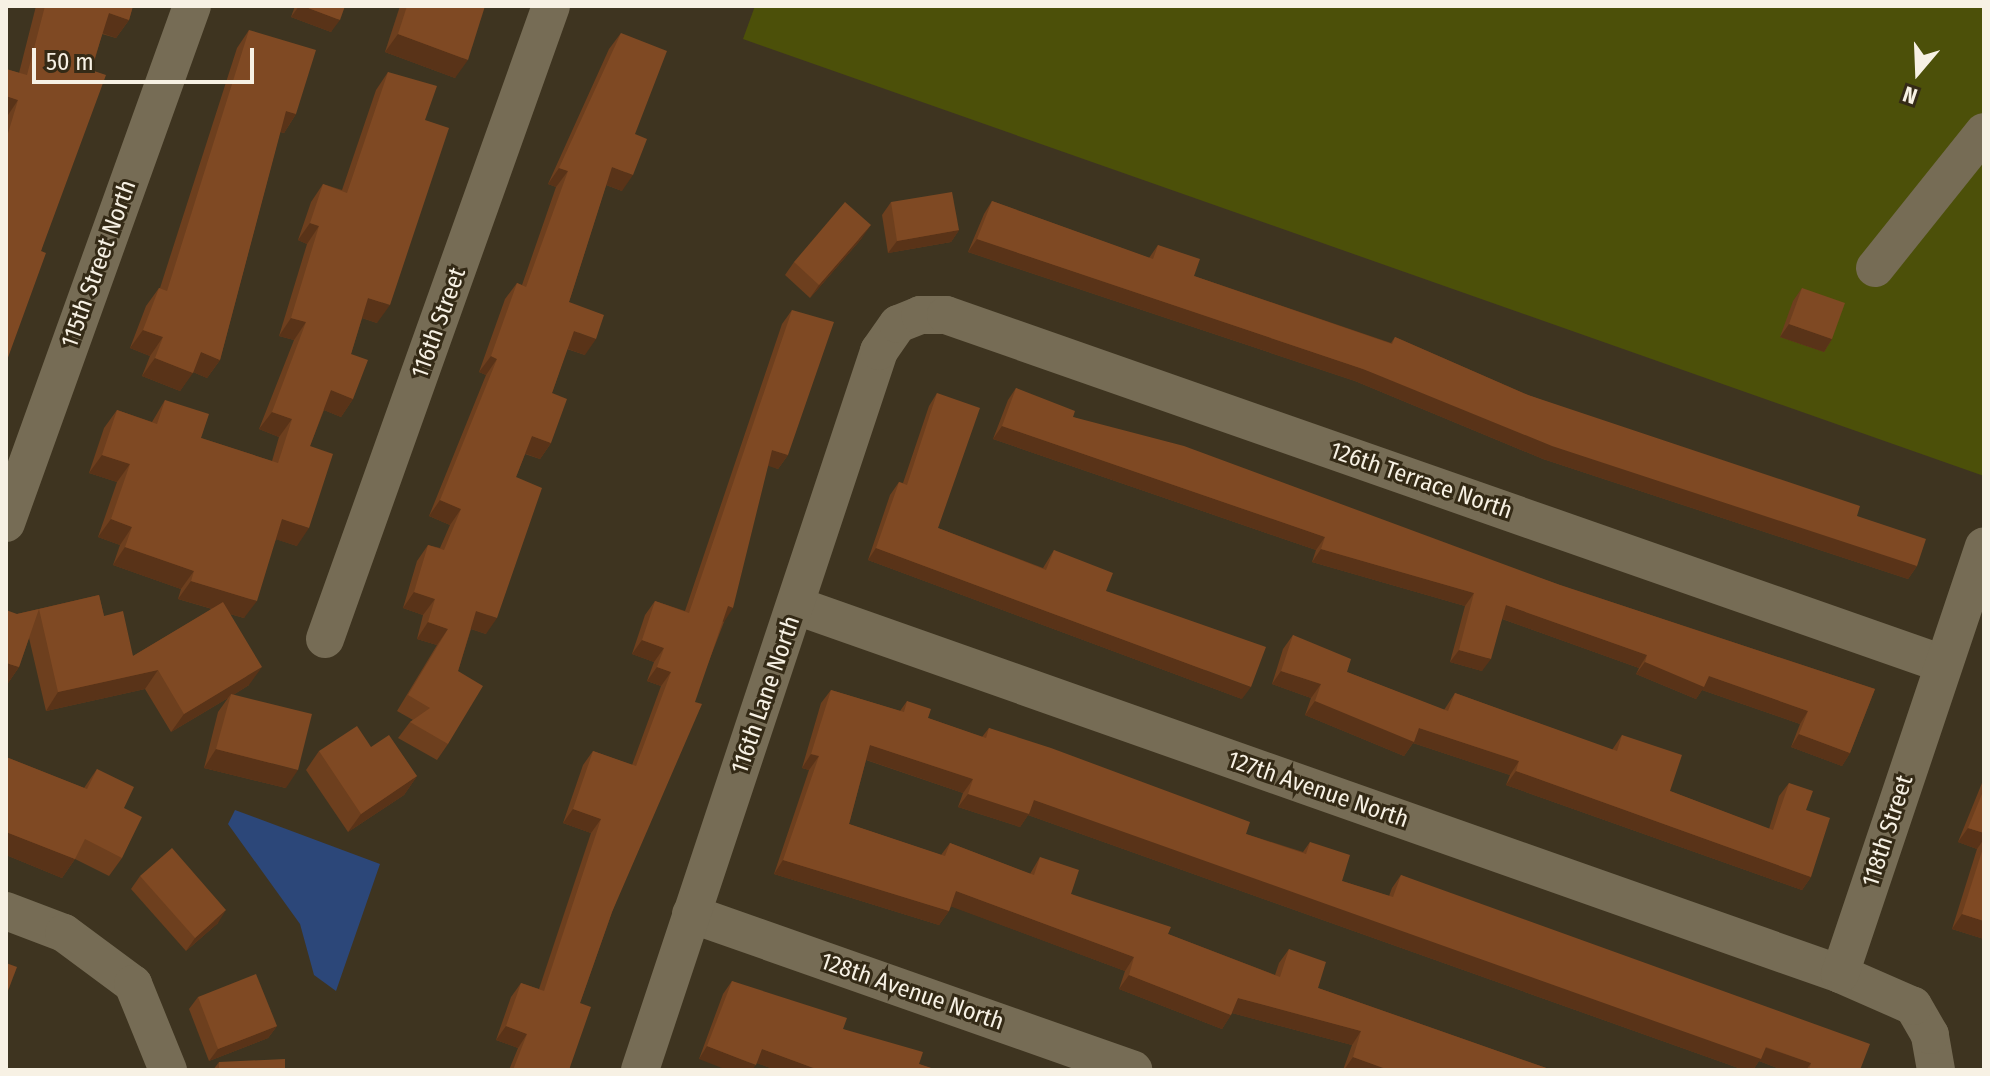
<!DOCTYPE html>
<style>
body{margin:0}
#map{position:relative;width:1990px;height:1076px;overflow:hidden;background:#3e3420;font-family:"Fira Sans Condensed",sans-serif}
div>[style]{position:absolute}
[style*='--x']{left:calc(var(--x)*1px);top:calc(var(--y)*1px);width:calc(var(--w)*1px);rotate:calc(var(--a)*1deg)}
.green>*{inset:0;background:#4c5009}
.water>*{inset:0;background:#2c4779}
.minor>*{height:38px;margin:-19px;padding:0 19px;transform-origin:19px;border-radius:19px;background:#766c55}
.wall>*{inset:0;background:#6d3f1e}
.shaded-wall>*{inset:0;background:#593318}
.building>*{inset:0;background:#7f4923}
span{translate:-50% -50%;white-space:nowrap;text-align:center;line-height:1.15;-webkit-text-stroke:6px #342a16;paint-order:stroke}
.street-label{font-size:24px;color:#f7f1e4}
.frame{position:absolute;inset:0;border:8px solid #f7f1e4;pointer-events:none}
.north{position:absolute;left:1878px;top:32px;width:80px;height:80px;-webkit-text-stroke:6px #342a16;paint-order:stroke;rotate:199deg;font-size:22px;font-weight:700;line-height:32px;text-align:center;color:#f7f1e4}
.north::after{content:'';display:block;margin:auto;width:28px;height:36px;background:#f7f1e4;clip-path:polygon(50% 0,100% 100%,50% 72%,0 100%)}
.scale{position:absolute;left:32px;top:48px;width:222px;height:36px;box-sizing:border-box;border:4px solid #f7f1e4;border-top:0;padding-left:10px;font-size:24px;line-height:28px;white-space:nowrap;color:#f7f1e4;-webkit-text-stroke:6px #342a16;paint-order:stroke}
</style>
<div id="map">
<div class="green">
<div style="clip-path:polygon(755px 6px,1984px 6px,1984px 476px,743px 39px)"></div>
</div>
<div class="water">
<div style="clip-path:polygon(235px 810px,380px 864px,336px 991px,314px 975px,300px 924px,228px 824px)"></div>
</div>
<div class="minor">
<div style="--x:1875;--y:268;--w:174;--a:-51.3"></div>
<div style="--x:6;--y:523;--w:549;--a:-70.21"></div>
<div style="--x:797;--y:606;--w:1106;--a:19.43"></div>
<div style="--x:325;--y:639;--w:672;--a:-70.35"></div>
<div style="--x:6;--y:911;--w:62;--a:20.8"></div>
<div style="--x:64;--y:933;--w:86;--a:36.5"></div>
<div style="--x:133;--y:984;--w:93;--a:67.9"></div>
<div style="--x:691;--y:914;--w:469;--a:19.4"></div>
<div style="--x:640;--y:1070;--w:758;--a:-71.61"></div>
<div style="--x:879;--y:351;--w:33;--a:-55"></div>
<div style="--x:898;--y:324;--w:24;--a:-22"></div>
<div style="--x:920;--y:315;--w:26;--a:0"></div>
<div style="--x:946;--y:315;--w:1056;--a:19.29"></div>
<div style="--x:1936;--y:1070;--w:36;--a:-100"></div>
<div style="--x:1930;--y:1035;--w:34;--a:-120"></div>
<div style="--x:1913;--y:1006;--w:80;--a:-156.3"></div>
<div style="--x:1840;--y:974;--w:451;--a:-71.4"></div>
</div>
<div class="wall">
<div style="clip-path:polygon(36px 6px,133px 6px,129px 20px,116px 38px,102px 34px,41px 251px,6px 363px,6px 69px,19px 73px)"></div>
<div style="clip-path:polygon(295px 6px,345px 6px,331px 32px,291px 17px)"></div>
<div style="clip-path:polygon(400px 6px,485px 6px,455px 78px,385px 52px)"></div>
<div style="clip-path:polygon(249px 30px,296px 114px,284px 133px,280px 132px,220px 360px,207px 378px,193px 372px,180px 391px,142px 376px,150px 356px,130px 348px,146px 306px,159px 288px,160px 288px,237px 48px)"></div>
<div style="clip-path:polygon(621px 33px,635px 134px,622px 191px,606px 185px,569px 302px,585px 355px,567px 349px,552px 393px,551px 443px,540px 459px,525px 454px,516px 477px,486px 634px,471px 629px,458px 671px,448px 744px,437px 760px,398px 738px,410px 722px,413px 720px,397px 711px,437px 645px,417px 639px,423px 615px,403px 608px,417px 561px,428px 545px,440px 548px,450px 525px,429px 516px,486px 375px,479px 372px,505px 299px,517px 283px,522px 285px,556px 187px,548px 184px,609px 49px)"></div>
<div style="clip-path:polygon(388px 72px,425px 120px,377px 323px,362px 318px,351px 354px,353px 399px,341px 417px,324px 410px,310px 446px,297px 546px,276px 539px,244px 618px,230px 614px,249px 685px,233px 695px,286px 788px,204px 768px,218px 712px,228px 698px,171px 732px,145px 689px,46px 711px,29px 638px,19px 667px,6px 686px,17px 614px,99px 595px,104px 616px,133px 656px,212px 609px,178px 599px,181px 589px,113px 565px,120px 545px,98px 537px,117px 482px,89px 473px,104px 428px,117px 410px,152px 422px,165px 400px,201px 438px,272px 461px,279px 437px,259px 429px,294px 340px,279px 336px,307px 244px,298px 240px,311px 202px,323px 184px,342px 190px,376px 90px)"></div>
<div style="clip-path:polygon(992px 201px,1149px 258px,1158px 245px,1194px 276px,1391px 343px,1395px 337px,1528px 395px,1857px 516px,1917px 566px,1908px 579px,1543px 459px,1355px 381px,968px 252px,984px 214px)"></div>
<div style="clip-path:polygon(891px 202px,959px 230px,951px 242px,888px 253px,882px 215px)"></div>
<div style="clip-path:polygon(862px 238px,810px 298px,785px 275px,794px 262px)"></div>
<div style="clip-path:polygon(1802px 288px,1832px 339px,1824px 352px,1780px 337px,1793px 301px)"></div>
<div style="clip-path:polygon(792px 310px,788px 455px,778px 469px,768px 465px,724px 622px,612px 912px,580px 1003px,569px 1070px,509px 1070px,518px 1048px,496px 1040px,511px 997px,521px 983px,539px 989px,591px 833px,563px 823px,583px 765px,593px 751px,632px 765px,661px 686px,647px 681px,654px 662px,632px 654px,645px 615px,655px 601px,685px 611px,782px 324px)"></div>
<div style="clip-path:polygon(1016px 388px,1073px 417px,1560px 585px,1875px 689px,1850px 753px,1842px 766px,1791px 747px,1800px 724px,1702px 690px,1696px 699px,1636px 674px,1639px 668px,1502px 619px,1482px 671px,1450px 662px,1465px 606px,1312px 562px,1316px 550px,993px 439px,1008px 400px)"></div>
<div style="clip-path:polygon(937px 393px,938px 528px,1043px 568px,1054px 550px,1242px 699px,868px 560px,890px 495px,899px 482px,903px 483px,929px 406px)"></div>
<div style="clip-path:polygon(1293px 635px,1347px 672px,1444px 710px,1455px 693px,1612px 750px,1622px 735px,1670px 791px,1769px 829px,1779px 796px,1789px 783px,1806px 810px,1811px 877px,1802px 890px,1506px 785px,1510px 775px,1413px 743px,1404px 756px,1305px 715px,1311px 698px,1272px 684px,1283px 649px)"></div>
<div style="clip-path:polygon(831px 690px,900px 711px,907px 701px,928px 718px,982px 737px,989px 728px,1246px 834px,1303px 852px,1310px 842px,1342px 881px,1389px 896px,1392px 888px,1401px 875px,1860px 1070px,1783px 1070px,1759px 1061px,1753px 1070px,1744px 1070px,1028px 815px,1020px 827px,958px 807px,963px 793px,866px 760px,849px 824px,941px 855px,950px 843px,1030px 874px,1040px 857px,1071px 894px,1168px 934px,1275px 975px,1279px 963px,1289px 949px,1318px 988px,1552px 1070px,1343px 1070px,1352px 1045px,1232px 1013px,1222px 1029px,1119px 989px,1125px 971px,951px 906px,949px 911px,939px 925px,774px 874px,809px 770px,802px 768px,821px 703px)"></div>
<div style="clip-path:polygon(371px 747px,417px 776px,404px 795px,348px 832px,306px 770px,319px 751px)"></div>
<div style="clip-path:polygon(6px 757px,84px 788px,97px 769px,124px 808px,122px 858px,109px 876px,75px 859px,62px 878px,6px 855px)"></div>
<div style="clip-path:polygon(1984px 778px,1984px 939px,1952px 929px,1977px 849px,1958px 842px)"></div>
<div style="clip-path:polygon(140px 876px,218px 923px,186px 951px,131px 889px)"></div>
<div style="clip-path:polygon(732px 981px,843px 1029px,919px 1064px,937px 1070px,776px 1070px,757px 1063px,699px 1059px,723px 994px)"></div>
<div style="clip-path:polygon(198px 997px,277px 1026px,268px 1038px,209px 1061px,189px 1009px)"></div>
<div style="clip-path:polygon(219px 1062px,285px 1070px,213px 1070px)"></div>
</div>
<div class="shaded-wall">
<div style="clip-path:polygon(299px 6px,303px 6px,340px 20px,331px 32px,291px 17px)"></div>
<div style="clip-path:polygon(109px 13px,129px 20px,116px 38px,96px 31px)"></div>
<div style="clip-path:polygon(398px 34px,468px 60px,455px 78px,385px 52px)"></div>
<div style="clip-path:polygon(6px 96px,18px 100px,6px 118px)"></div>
<div style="clip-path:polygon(286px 111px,296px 114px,284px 133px,273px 129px)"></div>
<div style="clip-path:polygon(612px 167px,633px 175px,622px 191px,601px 183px)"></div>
<div style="clip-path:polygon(559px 168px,568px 171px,556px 187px,548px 184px)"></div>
<div style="clip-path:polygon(310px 223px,319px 226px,307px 244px,298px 240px)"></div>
<div style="clip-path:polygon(871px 225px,862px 238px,810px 298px,819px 285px)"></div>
<div style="clip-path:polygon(959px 230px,951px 242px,888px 253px,897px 241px)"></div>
<div style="clip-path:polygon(977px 239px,1363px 369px,1917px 566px,1908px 579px,1543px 459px,1355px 381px,968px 252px)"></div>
<div style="clip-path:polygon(368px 298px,390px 305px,377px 323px,356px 316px)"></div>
<div style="clip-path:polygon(291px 318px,306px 322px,294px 340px,279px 336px)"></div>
<div style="clip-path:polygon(1789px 324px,1832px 339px,1824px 352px,1780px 337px)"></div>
<div style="clip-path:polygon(143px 330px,163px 337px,150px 356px,130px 348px)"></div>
<div style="clip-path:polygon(574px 331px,596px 339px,585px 355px,562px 347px)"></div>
<div style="clip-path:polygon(201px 352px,220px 360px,207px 378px,188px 370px)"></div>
<div style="clip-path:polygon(491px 356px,497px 359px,486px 375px,479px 372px)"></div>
<div style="clip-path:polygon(155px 358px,193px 373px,180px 391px,142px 376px)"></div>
<div style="clip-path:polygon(331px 390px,353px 399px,341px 417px,319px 408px)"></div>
<div style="clip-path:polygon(272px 412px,292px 419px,279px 437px,259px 429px)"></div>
<div style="clip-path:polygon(1002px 426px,1325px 537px,1316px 550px,993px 439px)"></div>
<div style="clip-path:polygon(532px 436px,551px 443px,540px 459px,521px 452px)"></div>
<div style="clip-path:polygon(772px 450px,788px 455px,778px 469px,762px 464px)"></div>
<div style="clip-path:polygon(102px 455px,130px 464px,117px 482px,89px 473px)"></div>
<div style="clip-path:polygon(440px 500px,461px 509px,450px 525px,429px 516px)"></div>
<div style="clip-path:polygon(111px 519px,132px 527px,120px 545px,98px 537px)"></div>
<div style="clip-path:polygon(282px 519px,309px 528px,297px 546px,269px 537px)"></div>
<div style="clip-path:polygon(125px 547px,194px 571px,181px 589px,113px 565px)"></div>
<div style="clip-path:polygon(876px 548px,1251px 687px,1242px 699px,868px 560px)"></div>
<div style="clip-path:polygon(1321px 549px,1474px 593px,1465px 606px,1312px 562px)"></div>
<div style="clip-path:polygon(191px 581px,257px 601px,244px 618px,178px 599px)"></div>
<div style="clip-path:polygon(414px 592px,435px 599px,423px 615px,403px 608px)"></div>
<div style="clip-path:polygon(1506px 605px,1647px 655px,1639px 668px,1497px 617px)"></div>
<div style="clip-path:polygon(728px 606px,733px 608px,724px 622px,718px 620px)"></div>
<div style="clip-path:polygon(476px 611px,497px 618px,486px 634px,465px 627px)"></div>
<div style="clip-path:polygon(428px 622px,448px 629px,437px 645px,417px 639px)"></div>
<div style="clip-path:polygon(642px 640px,664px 648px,654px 662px,632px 654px)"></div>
<div style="clip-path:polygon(1459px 650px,1491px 659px,1482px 671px,1450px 662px)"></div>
<div style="clip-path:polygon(1645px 662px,1709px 676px,1808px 711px,1800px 724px,1702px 690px,1696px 699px,1636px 674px)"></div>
<div style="clip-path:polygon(6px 663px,19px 667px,6px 686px)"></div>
<div style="clip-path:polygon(262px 667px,249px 685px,230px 697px,231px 694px,228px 698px,171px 732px,184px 714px)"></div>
<div style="clip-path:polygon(657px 667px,671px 672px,661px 686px,647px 681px)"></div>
<div style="clip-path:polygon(158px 670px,145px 689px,46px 711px,58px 692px)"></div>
<div style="clip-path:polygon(1281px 671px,1321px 684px,1311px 698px,1272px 684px)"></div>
<div style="clip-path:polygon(1315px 701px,1419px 728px,1519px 761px,1510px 775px,1413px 743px,1404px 756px,1305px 715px)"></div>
<div style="clip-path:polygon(1799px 734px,1850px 753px,1842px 766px,1791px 747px)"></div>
<div style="clip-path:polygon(870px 745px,973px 779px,963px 793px,861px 758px)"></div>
<div style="clip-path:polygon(216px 749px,298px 770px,286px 788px,204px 768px)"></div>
<div style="clip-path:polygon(811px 754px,819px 756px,809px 770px,802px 768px)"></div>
<div style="clip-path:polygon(1516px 771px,1811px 877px,1802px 890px,1506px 785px)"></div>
<div style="clip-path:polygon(417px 776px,404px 795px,348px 832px,361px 814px)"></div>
<div style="clip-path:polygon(968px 794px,1034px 800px,1811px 1063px,1806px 1070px,1783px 1070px,1759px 1061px,1753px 1070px,1744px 1070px,1028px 815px,1020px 827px,958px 807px)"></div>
<div style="clip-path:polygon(573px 809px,601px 819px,591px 833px,563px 823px)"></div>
<div style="clip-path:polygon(1968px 828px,1984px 833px,1984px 839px,1977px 849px,1958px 842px)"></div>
<div style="clip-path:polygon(6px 832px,75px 859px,62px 878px,6px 855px)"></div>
<div style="clip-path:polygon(783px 860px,949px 911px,939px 925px,774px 874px)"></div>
<div style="clip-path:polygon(956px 891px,1134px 957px,1125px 971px,947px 905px)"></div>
<div style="clip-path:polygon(226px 910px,218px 923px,186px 951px,195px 938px)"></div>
<div style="clip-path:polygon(1962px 914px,1984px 921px,1984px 939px,1952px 929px)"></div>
<div style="clip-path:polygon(1129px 975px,1231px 1015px,1222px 1029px,1119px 989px)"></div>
<div style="clip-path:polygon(1238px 998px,1361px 1031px,1352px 1045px,1228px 1012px)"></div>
<div style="clip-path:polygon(277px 1026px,268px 1038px,209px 1061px,218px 1049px)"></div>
<div style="clip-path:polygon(506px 1026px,527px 1034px,518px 1048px,496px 1040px)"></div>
<div style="clip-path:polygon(707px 1046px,756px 1065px,752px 1070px,727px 1070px,699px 1059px)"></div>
<div style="clip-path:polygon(762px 1049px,819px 1070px,776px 1070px,753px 1062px)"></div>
<div style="clip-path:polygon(1353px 1057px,1389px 1070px,1344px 1070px)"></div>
</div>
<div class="building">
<div style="clip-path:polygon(45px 6px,133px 6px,129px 20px,109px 13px,91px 70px,106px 75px,41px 251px,46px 253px,6px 363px,6px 140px,18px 100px,6px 96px,6px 69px,27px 75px)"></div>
<div style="clip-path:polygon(303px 6px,345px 6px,340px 20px)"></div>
<div style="clip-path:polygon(407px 6px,485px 6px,468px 60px,398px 34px)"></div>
<div style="clip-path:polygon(249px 30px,316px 50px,296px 114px,286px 111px,220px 360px,201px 352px,193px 373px,155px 358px,163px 337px,143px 330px,159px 288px,167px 291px)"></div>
<div style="clip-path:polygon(621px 33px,667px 51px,635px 134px,647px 139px,633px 175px,612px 167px,569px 302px,604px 315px,596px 339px,574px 331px,552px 393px,567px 399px,551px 443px,532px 436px,516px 477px,542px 488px,497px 618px,476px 611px,458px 671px,483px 686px,448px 744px,410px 722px,430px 708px,408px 695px,448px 629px,428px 622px,435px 599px,414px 592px,428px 545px,444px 550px,461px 509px,440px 500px,497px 359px,491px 356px,517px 283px,526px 287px,568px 171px,559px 168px)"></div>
<div style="clip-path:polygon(388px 72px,437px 86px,425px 120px,449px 128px,390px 305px,368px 298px,351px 354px,368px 360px,353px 399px,331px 390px,310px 446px,333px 454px,309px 528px,282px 519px,257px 601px,191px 581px,194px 571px,125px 547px,132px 527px,111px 519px,130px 464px,102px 455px,117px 410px,157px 424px,165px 400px,209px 414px,201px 438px,278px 463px,292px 419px,272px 412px,306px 322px,291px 318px,319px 226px,310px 223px,323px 184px,347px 193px)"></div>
<div style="clip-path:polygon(952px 192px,959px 230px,897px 241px,891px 202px)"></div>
<div style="clip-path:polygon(992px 201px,1153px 259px,1158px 245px,1200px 259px,1194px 276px,1392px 344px,1395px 337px,1528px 395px,1860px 506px,1857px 516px,1926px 539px,1917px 566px,1552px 446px,1363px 369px,977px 239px)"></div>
<div style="clip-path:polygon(845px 202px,871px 225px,819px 285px,794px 262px)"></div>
<div style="clip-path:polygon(1802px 288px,1845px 303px,1832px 339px,1789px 324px)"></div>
<div style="clip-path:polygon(792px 310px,834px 322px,788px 455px,772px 450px,733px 608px,728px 606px,695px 702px,702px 704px,612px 912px,580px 1003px,591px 1007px,569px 1070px,513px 1070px,527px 1034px,506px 1026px,521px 983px,544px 991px,601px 819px,573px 809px,593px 751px,636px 766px,671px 672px,657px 667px,664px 648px,642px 640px,655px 601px,689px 613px)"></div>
<div style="clip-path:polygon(1016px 388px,1075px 411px,1073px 417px,1184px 446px,1560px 585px,1875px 689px,1850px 753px,1799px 734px,1808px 711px,1709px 676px,1704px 687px,1645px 662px,1647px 655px,1506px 605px,1491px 659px,1459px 650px,1474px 593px,1321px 549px,1325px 537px,1002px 426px)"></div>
<div style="clip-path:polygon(937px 393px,980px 408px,938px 528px,1046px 570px,1054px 550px,1113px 573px,1106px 591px,1266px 647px,1251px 687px,876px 548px,899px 482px,907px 485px)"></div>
<div style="clip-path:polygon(99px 595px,104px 616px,123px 611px,133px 656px,223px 602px,262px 667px,184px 714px,158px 670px,58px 692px,39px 609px)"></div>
<div style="clip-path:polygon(39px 609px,19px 667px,6px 663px,6px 610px,17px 614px)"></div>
<div style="clip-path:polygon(1293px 635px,1351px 659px,1347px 672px,1448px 711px,1455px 693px,1617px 751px,1622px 735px,1682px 755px,1670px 791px,1773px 830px,1789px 783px,1813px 791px,1806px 810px,1830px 818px,1811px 877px,1516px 771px,1519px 761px,1419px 728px,1414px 742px,1315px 701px,1321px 684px,1281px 671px)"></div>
<div style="clip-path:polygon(831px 690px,904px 712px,907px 701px,931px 709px,928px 718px,986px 738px,989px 728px,1051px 748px,1250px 822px,1246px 834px,1306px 854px,1310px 842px,1350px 855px,1342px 881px,1393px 897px,1401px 875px,1870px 1044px,1860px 1070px,1809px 1070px,1811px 1063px,1766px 1047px,1761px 1059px,1034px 800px,1029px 814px,968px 794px,973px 779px,870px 745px,849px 824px,945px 856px,950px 843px,1034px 875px,1040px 857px,1079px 870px,1071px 894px,1171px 927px,1168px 934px,1280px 977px,1289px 949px,1326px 962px,1318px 988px,1552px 1070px,1389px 1070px,1353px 1057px,1361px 1031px,1238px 998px,1231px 1015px,1129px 975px,1134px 957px,956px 891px,949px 911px,783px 860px,819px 756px,811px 754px)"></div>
<div style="clip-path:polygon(231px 694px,312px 714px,298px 770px,216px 749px)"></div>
<div style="clip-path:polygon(357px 726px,371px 747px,389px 735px,417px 776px,361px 814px,319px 751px)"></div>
<div style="clip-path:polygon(6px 757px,87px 789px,97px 769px,134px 787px,124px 808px,142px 817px,122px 858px,85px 839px,75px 859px,6px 832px)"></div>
<div style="clip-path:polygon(1984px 789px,1984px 833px,1968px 828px)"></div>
<div style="clip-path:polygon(1984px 845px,1984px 921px,1962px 914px)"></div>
<div style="clip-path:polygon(172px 848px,226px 910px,195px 938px,140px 876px)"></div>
<div style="clip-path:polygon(6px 963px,17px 967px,6px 996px)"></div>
<div style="clip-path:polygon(256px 974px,277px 1026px,218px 1049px,198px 997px)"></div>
<div style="clip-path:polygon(732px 981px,847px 1018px,843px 1029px,923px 1052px,919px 1064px,937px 1070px,819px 1070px,762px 1049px,756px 1065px,707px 1046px)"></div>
<div style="clip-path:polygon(285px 1059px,285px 1070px,219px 1070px,219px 1062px)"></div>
</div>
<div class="street-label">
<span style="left:99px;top:264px;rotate:-70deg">115th Street North</span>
<span style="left:439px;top:323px;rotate:-70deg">116th Street</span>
<span style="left:1421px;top:481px;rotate:19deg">126th Terrace North</span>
<span style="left:766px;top:695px;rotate:-71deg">116th Lane North</span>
<span style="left:1318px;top:790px;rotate:19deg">127th Avenue North</span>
<span style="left:1888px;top:831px;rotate:-72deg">118th Street</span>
<span style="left:912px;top:992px;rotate:19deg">128th Avenue North</span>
</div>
<div class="frame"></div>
<div class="north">N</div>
<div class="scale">50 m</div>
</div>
